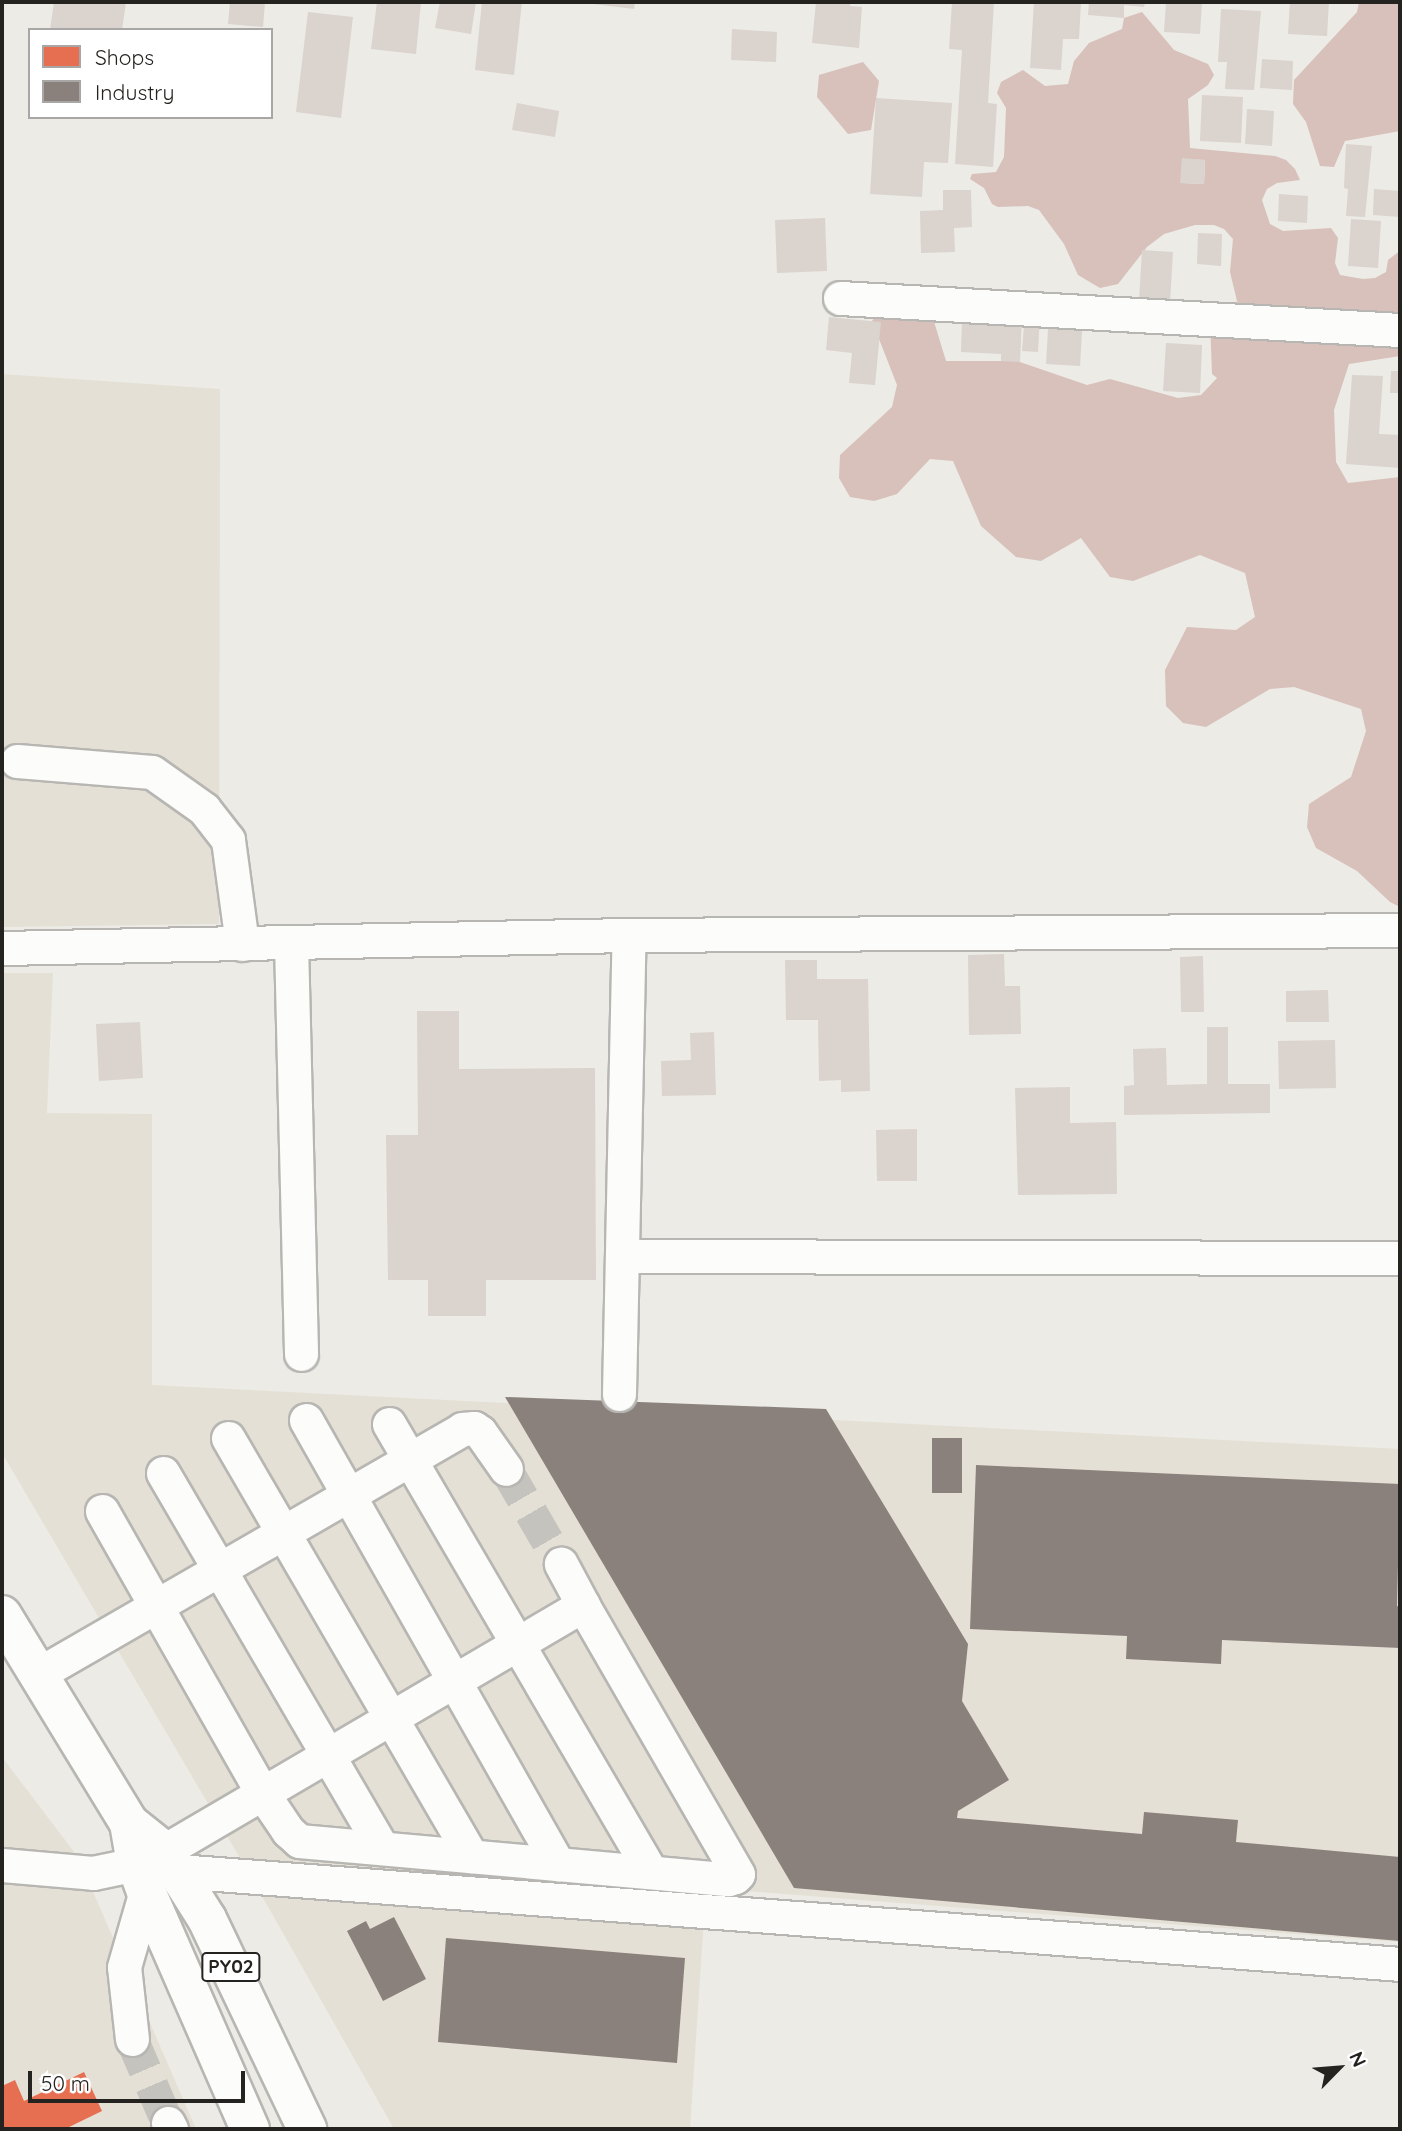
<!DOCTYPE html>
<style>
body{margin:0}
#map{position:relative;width:1402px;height:2131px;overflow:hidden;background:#ecebe6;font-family:Quicksand,sans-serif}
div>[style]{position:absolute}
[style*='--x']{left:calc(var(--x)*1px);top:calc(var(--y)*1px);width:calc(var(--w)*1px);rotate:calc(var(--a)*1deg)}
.built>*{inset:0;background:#e5e0d5}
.forest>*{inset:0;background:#d8c0bb}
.shops>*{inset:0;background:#e76f51}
.industry>*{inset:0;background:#8a817c}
.building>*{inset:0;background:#dbd3cd}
.minor-tunnel>*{height:33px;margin-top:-16.5px;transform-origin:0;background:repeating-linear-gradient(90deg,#c4c3be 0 33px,transparent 0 50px)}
.roads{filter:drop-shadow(2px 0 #b7b6b2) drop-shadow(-2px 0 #b7b6b2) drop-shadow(0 2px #b7b6b2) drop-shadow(0 -2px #b7b6b2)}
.minor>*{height:33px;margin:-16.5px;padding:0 16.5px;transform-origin:16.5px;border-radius:16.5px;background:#fcfcfb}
.major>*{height:38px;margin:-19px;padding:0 19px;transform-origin:19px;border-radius:19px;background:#fcfcfb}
span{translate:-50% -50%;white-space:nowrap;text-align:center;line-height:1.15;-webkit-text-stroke:7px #fff;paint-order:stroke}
.shield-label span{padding:2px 5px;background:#fff;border:2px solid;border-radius:5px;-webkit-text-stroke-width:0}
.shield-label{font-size:19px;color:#252320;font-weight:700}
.frame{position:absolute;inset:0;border:4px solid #252320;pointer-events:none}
.legend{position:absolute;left:28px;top:28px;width:245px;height:91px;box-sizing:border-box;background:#fff;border:2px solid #a8a7a6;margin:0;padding:9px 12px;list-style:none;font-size:21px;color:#252320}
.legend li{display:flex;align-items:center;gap:14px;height:35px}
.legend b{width:35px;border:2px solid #a8a7a6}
.north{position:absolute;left:1304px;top:2033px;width:70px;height:70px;-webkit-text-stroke:5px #fff;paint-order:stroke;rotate:65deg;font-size:19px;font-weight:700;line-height:28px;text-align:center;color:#252320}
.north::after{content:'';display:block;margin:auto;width:24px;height:32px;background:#252320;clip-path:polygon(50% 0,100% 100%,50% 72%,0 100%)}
.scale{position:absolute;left:28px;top:2071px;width:217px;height:32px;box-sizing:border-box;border:4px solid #252320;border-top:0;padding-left:9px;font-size:21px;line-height:24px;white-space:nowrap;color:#252320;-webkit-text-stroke:5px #fff;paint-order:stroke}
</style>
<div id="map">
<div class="built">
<div style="clip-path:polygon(2px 374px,220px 389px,219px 924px,2px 927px)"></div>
<div style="clip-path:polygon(2px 973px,53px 973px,47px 1113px,152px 1114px,152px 1385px,1400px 1449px,1400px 1942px,706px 1888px,690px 2129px,394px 2129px,250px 1875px,2px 1453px)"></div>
<div style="clip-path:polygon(2px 1757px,78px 1857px,196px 2129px,2px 2129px)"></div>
</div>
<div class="forest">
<div style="clip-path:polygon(1359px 2px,1400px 2px,1400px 131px,1345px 141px,1334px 167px,1320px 166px,1306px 122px,1293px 104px,1294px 80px,1357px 12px)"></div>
<div style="clip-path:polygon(evenodd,1142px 12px,1174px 50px,1208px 64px,1214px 75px,1208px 85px,1188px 99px,1190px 148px,1275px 156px,1286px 160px,1295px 169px,1300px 180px,1277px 183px,1267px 189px,1262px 200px,1270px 224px,1283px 231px,1331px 228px,1338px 238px,1335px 263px,1340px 275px,1363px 279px,1375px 278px,1386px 272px,1388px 260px,1397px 253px,1400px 254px,1400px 356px,1349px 364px,1334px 410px,1336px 462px,1348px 483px,1400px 477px,1400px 907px,1390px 902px,1357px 871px,1316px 848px,1307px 827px,1309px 804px,1351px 777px,1366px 731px,1361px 709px,1294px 687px,1270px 689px,1206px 727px,1183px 723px,1166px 706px,1165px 670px,1187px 627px,1236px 630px,1255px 617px,1245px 573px,1200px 555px,1133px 581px,1110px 577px,1081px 538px,1041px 561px,1016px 557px,981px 526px,953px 461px,930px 459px,897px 494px,874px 501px,850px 497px,839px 478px,840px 455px,892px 407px,897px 385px,872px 321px,887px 302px,932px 315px,946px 361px,1017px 361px,1087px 385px,1110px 379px,1178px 398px,1201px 395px,1217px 378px,1212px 374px,1210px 320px,1238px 305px,1230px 272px,1233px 239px,1224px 229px,1214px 225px,1195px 225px,1164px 234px,1147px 247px,1118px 284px,1100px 288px,1078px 275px,1064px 244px,1039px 210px,1028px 206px,998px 207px,992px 204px,984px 188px,970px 179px,972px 174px,996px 172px,1004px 157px,1006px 108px,997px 93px,1001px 82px,1023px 70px,1045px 86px,1068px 84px,1074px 61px,1089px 43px,1122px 29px,1124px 18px,1142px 12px,1182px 159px,1205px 160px,1204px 184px,1181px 183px,1182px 159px)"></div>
<div style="clip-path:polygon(863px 62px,879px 81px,871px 130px,848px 134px,817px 97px,819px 75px)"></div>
</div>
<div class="shops">
<div style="clip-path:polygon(84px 2072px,102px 2111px,65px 2129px,3px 2129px,2px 2086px,15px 2080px,24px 2101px)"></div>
</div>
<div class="industry">
<div style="clip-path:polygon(505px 1397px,826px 1409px,968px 1644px,962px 1701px,1009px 1780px,958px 1811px,957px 1818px,1142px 1834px,1144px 1812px,1238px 1820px,1236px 1842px,1400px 1857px,1400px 1941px,794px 1888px)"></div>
<div style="clip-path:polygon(932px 1438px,962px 1438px,962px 1493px,932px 1493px)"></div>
<div style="clip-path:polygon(976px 1465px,1400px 1484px,1397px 1606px,1400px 1607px,1400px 1648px,1222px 1640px,1221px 1664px,1126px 1659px,1127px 1636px,970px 1629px)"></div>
<div style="clip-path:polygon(394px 1917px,426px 1979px,383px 2001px,347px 1931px,366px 1921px,370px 1929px)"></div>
<div style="clip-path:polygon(446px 1938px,685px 1958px,677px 2063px,438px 2042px)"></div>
</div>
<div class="building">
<div style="clip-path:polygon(54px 2px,126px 2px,122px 30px,50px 30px)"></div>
<div style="clip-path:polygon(230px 2px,265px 2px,263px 27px,228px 24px)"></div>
<div style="clip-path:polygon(377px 2px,421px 2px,416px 54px,371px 49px)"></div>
<div style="clip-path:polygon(440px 2px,476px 2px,471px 34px,435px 28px)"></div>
<div style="clip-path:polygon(482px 2px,522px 2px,514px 75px,475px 70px)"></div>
<div style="clip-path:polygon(577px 2px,635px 2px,634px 9px)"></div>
<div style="clip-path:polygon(816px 2px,851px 2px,850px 6px,862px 7px,859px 48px,812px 43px)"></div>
<div style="clip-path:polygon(952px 2px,994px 2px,988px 103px,997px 104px,993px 167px,955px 164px,962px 50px,949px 49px)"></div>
<div style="clip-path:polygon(1034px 2px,1081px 2px,1079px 39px,1063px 39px,1061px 70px,1030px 68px)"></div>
<div style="clip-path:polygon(1089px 2px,1145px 2px,1144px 7px,1124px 5px,1124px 18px,1088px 15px)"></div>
<div style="clip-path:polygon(1166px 2px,1202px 2px,1200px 34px,1164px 32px)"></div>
<div style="clip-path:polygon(1290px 2px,1329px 2px,1327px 36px,1288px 34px)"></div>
<div style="clip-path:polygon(1221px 9px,1261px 11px,1254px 90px,1225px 89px,1227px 62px,1218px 62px)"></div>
<div style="clip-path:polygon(308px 12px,353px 17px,341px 118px,296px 112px)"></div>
<div style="clip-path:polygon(732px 29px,777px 32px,776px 62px,731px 60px)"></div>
<div style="clip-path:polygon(1262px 59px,1293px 61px,1292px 90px,1260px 88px)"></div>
<div style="clip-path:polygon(1202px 95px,1243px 97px,1241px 143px,1200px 141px)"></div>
<div style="clip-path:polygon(876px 98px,952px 103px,948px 163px,924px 162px,922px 197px,870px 194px)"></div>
<div style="clip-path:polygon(517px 103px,559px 111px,555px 137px,512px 130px)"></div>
<div style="clip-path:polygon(1247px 109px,1274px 111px,1272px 146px,1245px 144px)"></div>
<div style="clip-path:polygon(1346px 144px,1372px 146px,1365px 217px,1346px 216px,1348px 189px,1344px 188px)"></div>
<div style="clip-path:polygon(1182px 158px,1205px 160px,1204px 184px,1180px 183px)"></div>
<div style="clip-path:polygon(1374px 189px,1400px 191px,1400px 217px,1373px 215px)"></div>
<div style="clip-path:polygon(943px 190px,971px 190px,972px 227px,954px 228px,955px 252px,921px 253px,920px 211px,943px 210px)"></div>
<div style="clip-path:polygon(1279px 194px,1308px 196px,1307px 223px,1278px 221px)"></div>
<div style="clip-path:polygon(825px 218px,827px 271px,777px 273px,775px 220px)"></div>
<div style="clip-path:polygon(1351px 219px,1381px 221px,1378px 268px,1348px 266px)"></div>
<div style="clip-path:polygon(1198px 233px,1222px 234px,1221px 266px,1197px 264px)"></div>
<div style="clip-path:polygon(1142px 250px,1173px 252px,1170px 303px,1139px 301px)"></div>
<div style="clip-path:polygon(1049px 313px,1083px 315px,1080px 366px,1046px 364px)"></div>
<div style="clip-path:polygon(1025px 314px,1040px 315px,1038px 352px,1022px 351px)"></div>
<div style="clip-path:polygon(1022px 315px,1020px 362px,1001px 361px,1001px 354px,961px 352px,962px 320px)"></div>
<div style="clip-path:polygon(829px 317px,881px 322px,875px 385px,849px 383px,852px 353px,826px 350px)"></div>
<div style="clip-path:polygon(1166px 343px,1202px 345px,1200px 393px,1163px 391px)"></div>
<div style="clip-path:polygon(1391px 371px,1400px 371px,1400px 393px,1390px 393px)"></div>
<div style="clip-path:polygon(1352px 375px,1383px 376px,1379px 434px,1400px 435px,1400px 468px,1346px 464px)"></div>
<div style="clip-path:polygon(1004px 954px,1005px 986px,1020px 986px,1021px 1034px,969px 1035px,968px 955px)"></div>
<div style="clip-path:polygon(1203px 956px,1204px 1012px,1181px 1012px,1180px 957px)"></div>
<div style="clip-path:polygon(785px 960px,817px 960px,817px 979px,868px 979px,870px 1091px,841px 1092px,841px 1080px,819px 1081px,818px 1020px,786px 1020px)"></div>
<div style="clip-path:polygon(1328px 990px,1329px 1022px,1286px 1022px,1286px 991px)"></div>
<div style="clip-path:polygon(417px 1011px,459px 1011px,459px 1069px,595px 1068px,596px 1280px,486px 1280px,486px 1316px,428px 1316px,428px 1280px,388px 1280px,386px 1135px,418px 1135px)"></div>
<div style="clip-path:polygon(140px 1022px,143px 1078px,99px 1081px,96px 1024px)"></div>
<div style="clip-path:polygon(1207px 1027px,1228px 1027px,1228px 1084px,1270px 1084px,1270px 1113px,1124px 1115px,1124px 1086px,1134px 1085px,1133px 1049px,1166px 1048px,1167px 1085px,1207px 1084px)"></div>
<div style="clip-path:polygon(714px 1032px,716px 1095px,662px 1096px,661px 1061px,691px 1060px,690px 1033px)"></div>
<div style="clip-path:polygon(1335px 1040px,1336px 1088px,1279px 1089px,1278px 1041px)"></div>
<div style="clip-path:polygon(1070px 1087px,1070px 1123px,1116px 1122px,1117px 1194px,1018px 1195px,1015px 1088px)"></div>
<div style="clip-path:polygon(917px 1129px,917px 1181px,877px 1181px,876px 1130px)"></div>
</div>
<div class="minor-tunnel">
<div style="--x:506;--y:1469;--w:110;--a:59.9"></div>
<div style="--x:132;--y:2039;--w:91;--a:66.8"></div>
</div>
<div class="roads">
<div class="minor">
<div style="--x:840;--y:298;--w:561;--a:3.27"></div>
<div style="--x:17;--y:761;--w:135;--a:4.7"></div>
<div style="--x:152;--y:772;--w:64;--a:35.4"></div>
<div style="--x:204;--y:809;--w:39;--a:52"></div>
<div style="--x:228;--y:840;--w:105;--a:82.3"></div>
<div style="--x:291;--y:943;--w:411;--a:88.6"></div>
<div style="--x:2;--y:948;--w:627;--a:-1.19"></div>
<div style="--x:629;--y:935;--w:771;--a:-0.37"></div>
<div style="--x:622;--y:1256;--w:778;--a:0.15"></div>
<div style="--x:619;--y:1394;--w:459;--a:-88.8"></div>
<div style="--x:306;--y:1420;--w:511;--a:60.42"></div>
<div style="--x:389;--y:1424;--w:519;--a:59.68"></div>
<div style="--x:228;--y:1438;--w:484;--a:59.8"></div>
<div style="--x:163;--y:1473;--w:434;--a:59.7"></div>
<div style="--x:102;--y:1511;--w:326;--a:60.4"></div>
<div style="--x:263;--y:1794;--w:45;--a:56"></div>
<div style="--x:288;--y:1831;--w:15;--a:42"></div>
<div style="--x:299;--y:1841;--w:431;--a:5.1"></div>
<div style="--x:728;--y:1879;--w:7;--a:-16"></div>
<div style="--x:735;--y:1877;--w:4;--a:-45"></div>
<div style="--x:738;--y:1874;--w:310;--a:-120"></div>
<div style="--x:40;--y:1673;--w:487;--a:-30"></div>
<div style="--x:462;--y:1429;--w:12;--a:-5"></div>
<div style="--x:474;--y:1428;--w:7;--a:34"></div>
<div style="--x:480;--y:1432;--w:45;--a:54.9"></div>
<div style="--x:164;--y:1851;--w:486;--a:-30.4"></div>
<div style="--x:583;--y:1605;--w:47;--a:-118.2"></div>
<div style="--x:2;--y:1865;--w:91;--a:5"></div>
<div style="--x:93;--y:1873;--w:44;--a:-11.8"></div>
<div style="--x:178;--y:1871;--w:1226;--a:4.35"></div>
<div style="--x:132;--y:2039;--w:72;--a:-96.3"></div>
<div style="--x:124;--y:1967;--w:79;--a:-73.9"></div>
<div style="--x:168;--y:2123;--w:7;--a:63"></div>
</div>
<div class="major">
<div style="--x:2;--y:1615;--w:244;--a:58.6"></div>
<div style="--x:129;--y:1823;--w:45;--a:38.7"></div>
<div style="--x:164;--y:1851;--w:80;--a:57.7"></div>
<div style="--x:207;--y:1919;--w:233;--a:64.5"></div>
<div style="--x:129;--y:1823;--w:42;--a:80.3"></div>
<div style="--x:136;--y:1864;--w:29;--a:70"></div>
<div style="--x:146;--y:1891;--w:260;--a:66.4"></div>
</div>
</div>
<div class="shield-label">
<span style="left:231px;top:1967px">PY02</span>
</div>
<div class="frame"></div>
<ul class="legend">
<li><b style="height:19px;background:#e76f51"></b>Shops</li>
<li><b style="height:19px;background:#8a817c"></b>Industry</li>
</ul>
<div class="north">N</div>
<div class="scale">50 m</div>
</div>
